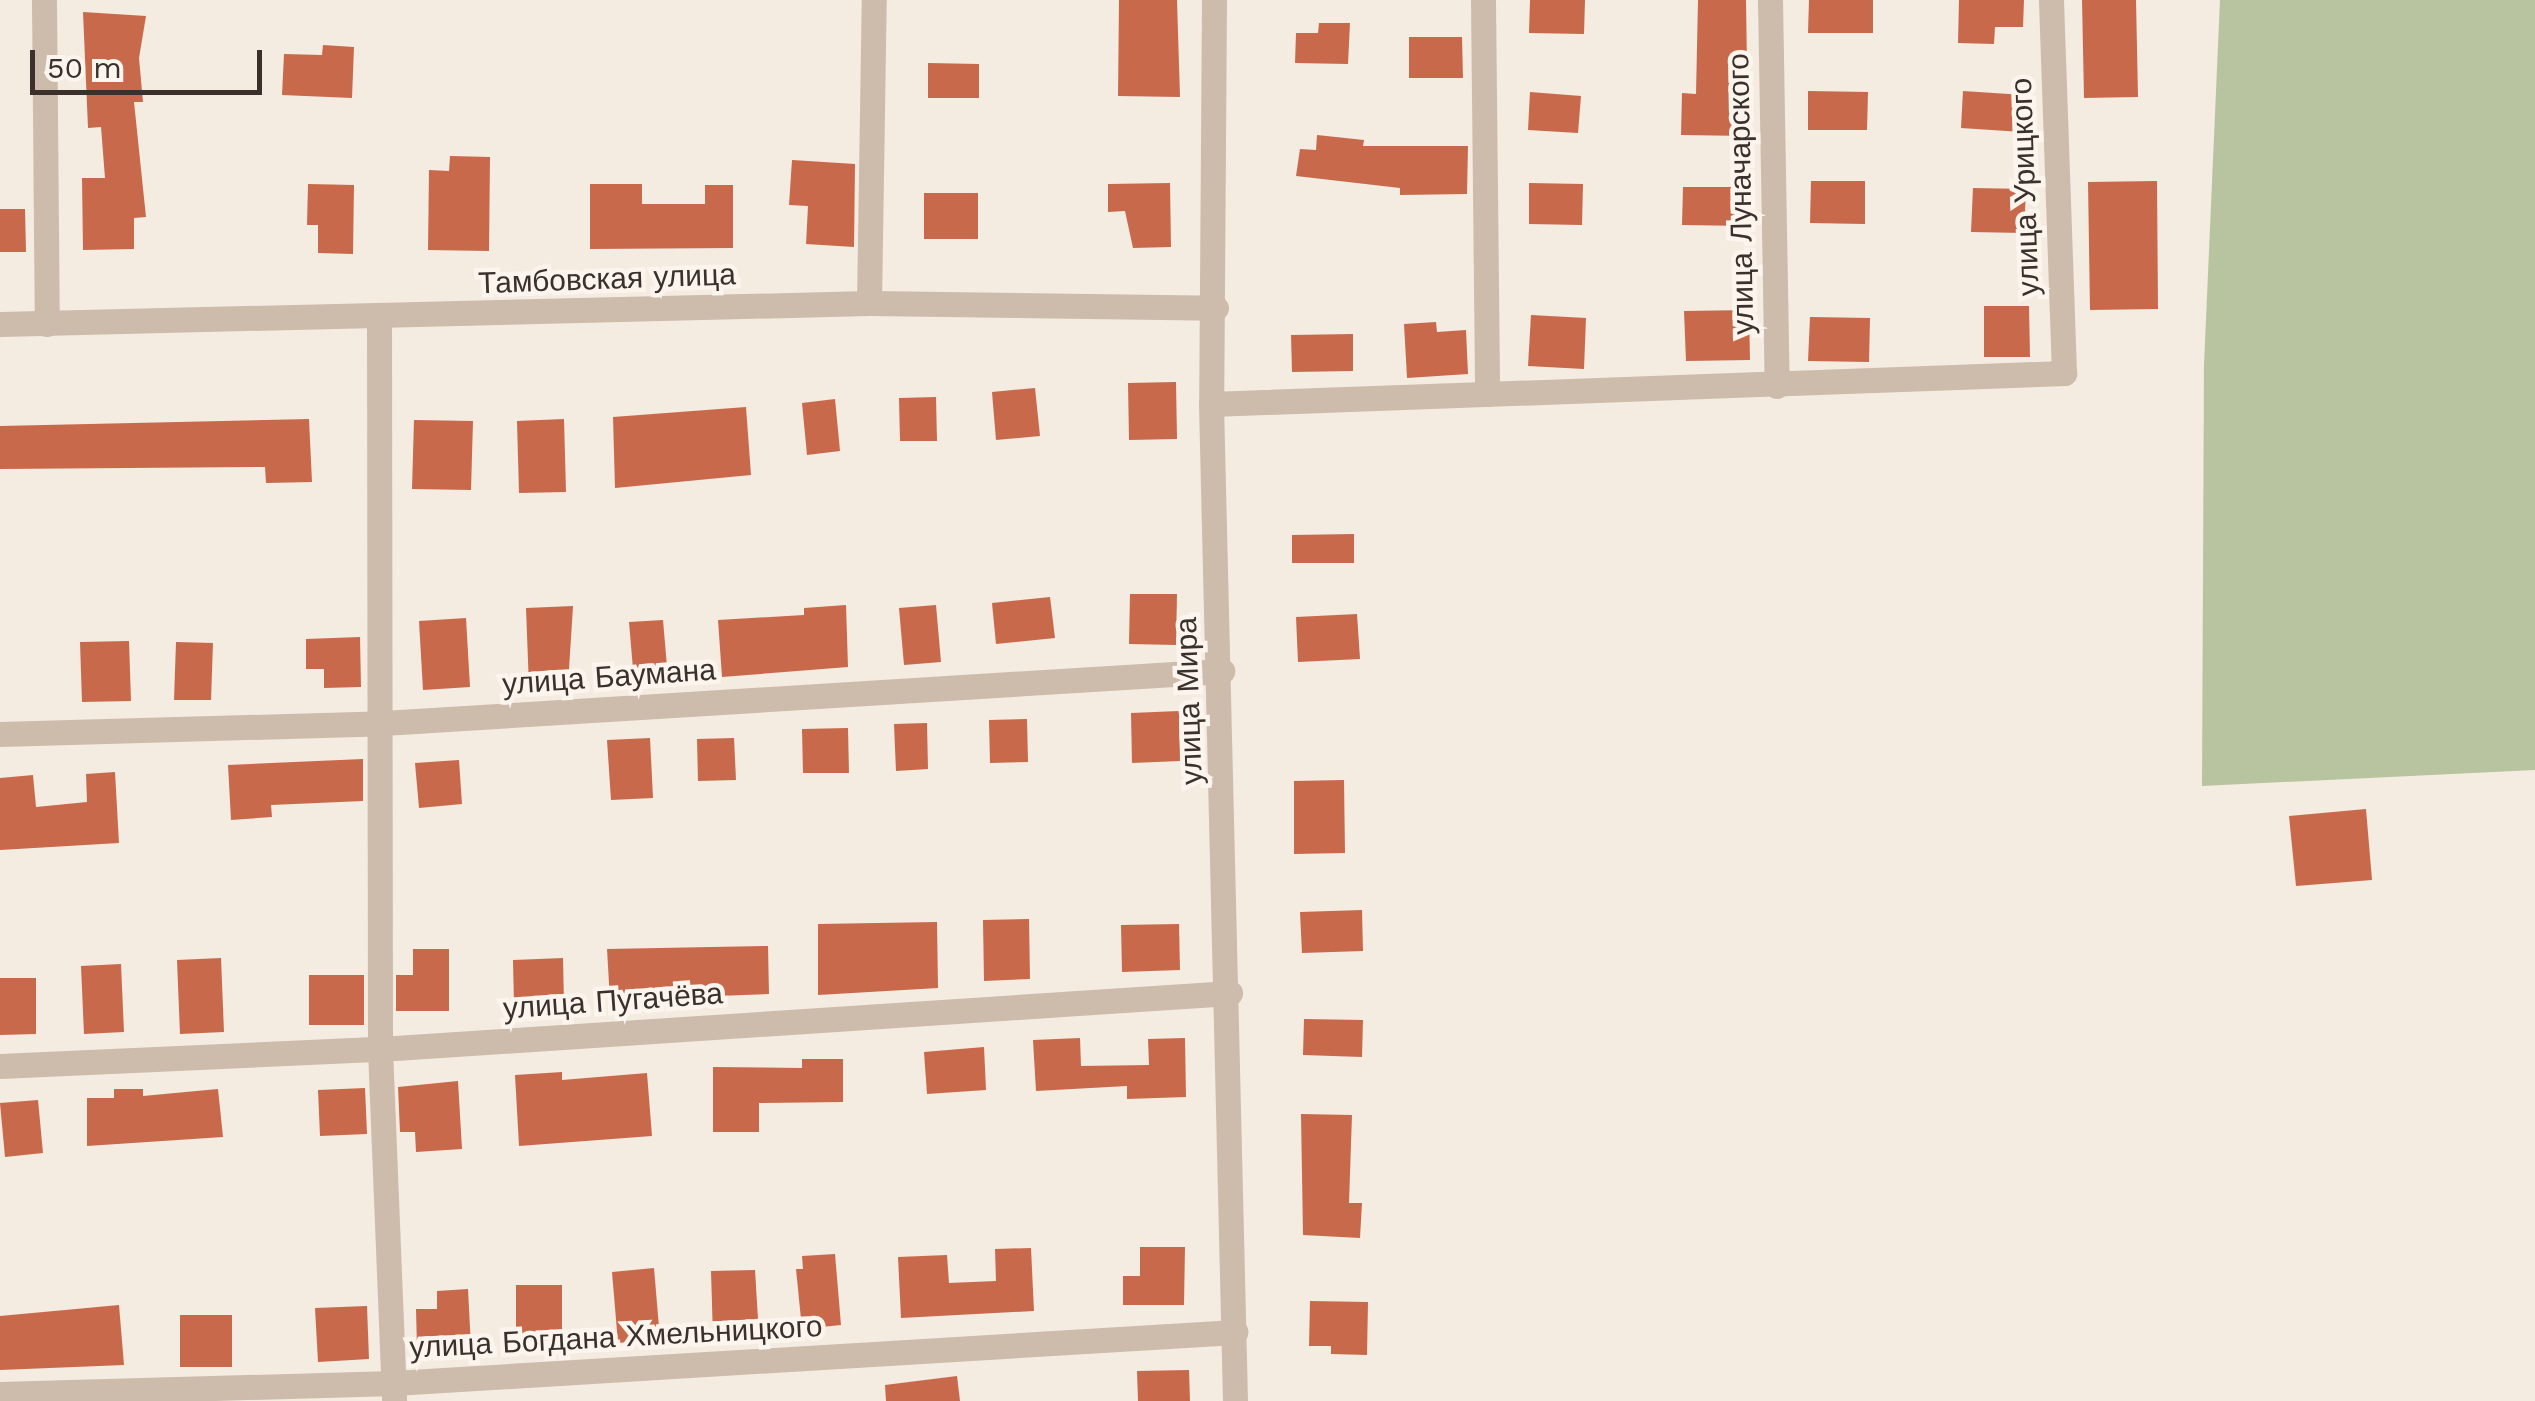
<!DOCTYPE html>
<meta charset="utf-8">
<style>
body{margin:0}
#map{position:relative;width:2535px;height:1401px;overflow:hidden;background:#f4ebe1;font-family:"Work Sans",sans-serif}
div>[style]{position:absolute}
[style*='--x']{left:calc(var(--x)*1px);top:calc(var(--y)*1px);width:calc(var(--w)*1px);rotate:calc(var(--a)*1deg)}
.green>*{inset:0;background:#b8c4a0}
.building>*{inset:0;background:#c8694b}
.minor>*{height:25px;margin:-12.5px;padding:0 12.5px;transform-origin:12.5px;border-radius:12.5px;background:#cdbbac}
span{translate:-50% -50%;white-space:nowrap;text-align:center;line-height:1.15;-webkit-text-stroke:9px #fbf5ee;paint-order:stroke}
.street-label{font-size:30px;color:#3b302b}
.scale{position:absolute;left:30px;top:50px;width:232px;height:45px;box-sizing:border-box;border:5px solid #3b302b;border-top:0;padding-left:12px;font-size:30px;line-height:35px;white-space:nowrap;color:#3b302b;-webkit-text-stroke:8px #fbf5ee;paint-order:stroke}
</style>
<div id="map">
<div class="green">
<div style="clip-path:polygon(2220px 0,2535px 0,2535px 770px,2202px 786px,2204px 365px)"></div>
</div>
<div class="building">
<div style="clip-path:polygon(1119px 0,1177px 0,1180px 97px,1118px 96px)"></div>
<div style="clip-path:polygon(1530px 0,1585px 0,1584px 34px,1529px 33px)"></div>
<div style="clip-path:polygon(1698px 0,1746px 0,1748px 136px,1681px 135px,1682px 93px,1696px 94px)"></div>
<div style="clip-path:polygon(1809px 0,1873px 0,1873px 33px,1808px 33px)"></div>
<div style="clip-path:polygon(1959px 0,2024px 0,2023px 27px,1995px 27px,1994px 44px,1958px 43px)"></div>
<div style="clip-path:polygon(2082px 0,2136px 0,2138px 97px,2084px 98px)"></div>
<div style="clip-path:polygon(83px 12px,146px 16px,139px 58px,143px 102px,134px 102px,146px 217px,134px 218px,134px 249px,83px 250px,82px 178px,105px 178px,101px 127px,88px 128px)"></div>
<div style="clip-path:polygon(1319px 23px,1350px 23px,1348px 64px,1295px 63px,1296px 33px,1318px 33px)"></div>
<div style="clip-path:polygon(1409px 37px,1462px 37px,1463px 78px,1409px 78px)"></div>
<div style="clip-path:polygon(323px 45px,354px 47px,352px 98px,282px 95px,284px 54px,322px 55px)"></div>
<div style="clip-path:polygon(928px 63px,979px 64px,979px 98px,928px 98px)"></div>
<div style="clip-path:polygon(1808px 91px,1868px 92px,1867px 130px,1808px 130px)"></div>
<div style="clip-path:polygon(1963px 91px,2024px 95px,2022px 132px,1961px 128px)"></div>
<div style="clip-path:polygon(1530px 92px,1581px 96px,1578px 133px,1528px 130px)"></div>
<div style="clip-path:polygon(1317px 135px,1364px 140px,1363px 146px,1468px 146px,1467px 194px,1400px 195px,1400px 188px,1296px 176px,1300px 149px,1316px 150px)"></div>
<div style="clip-path:polygon(450px 156px,490px 157px,489px 251px,428px 250px,429px 170px,449px 171px)"></div>
<div style="clip-path:polygon(792px 160px,855px 164px,854px 247px,806px 244px,808px 206px,789px 205px)"></div>
<div style="clip-path:polygon(1811px 181px,1865px 181px,1865px 224px,1810px 223px)"></div>
<div style="clip-path:polygon(2157px 181px,2158px 309px,2090px 310px,2088px 182px)"></div>
<div style="clip-path:polygon(1170px 183px,1171px 247px,1133px 248px,1125px 211px,1108px 212px,1108px 184px)"></div>
<div style="clip-path:polygon(1529px 183px,1583px 184px,1582px 225px,1529px 224px)"></div>
<div style="clip-path:polygon(308px 184px,354px 185px,353px 254px,318px 253px,318px 225px,307px 225px)"></div>
<div style="clip-path:polygon(590px 184px,642px 184px,642px 204px,705px 204px,705px 185px,733px 185px,733px 248px,590px 249px)"></div>
<div style="clip-path:polygon(1683px 187px,1748px 187px,1747px 226px,1682px 225px)"></div>
<div style="clip-path:polygon(1973px 188px,2026px 189px,2024px 233px,1971px 232px)"></div>
<div style="clip-path:polygon(924px 193px,978px 193px,978px 239px,924px 239px)"></div>
<div style="clip-path:polygon(0 209px,25px 209px,26px 252px,0 252px)"></div>
<div style="clip-path:polygon(1984px 306px,2029px 306px,2030px 357px,1984px 357px)"></div>
<div style="clip-path:polygon(1749px 310px,1750px 360px,1686px 361px,1684px 311px)"></div>
<div style="clip-path:polygon(1531px 315px,1586px 318px,1584px 369px,1528px 366px)"></div>
<div style="clip-path:polygon(1810px 317px,1870px 318px,1869px 362px,1808px 361px)"></div>
<div style="clip-path:polygon(1436px 322px,1437px 332px,1466px 330px,1468px 374px,1407px 378px,1404px 324px)"></div>
<div style="clip-path:polygon(1353px 334px,1353px 371px,1292px 372px,1291px 335px)"></div>
<div style="clip-path:polygon(1176px 382px,1177px 439px,1129px 440px,1128px 383px)"></div>
<div style="clip-path:polygon(1035px 388px,1040px 436px,996px 440px,992px 392px)"></div>
<div style="clip-path:polygon(936px 397px,937px 441px,900px 441px,899px 398px)"></div>
<div style="clip-path:polygon(835px 399px,840px 451px,807px 455px,802px 403px)"></div>
<div style="clip-path:polygon(746px 407px,751px 475px,615px 488px,613px 417px)"></div>
<div style="clip-path:polygon(309px 419px,312px 482px,266px 483px,265px 467px,0 469px,0 426px)"></div>
<div style="clip-path:polygon(564px 419px,566px 492px,519px 493px,517px 421px)"></div>
<div style="clip-path:polygon(414px 420px,473px 421px,471px 490px,412px 489px)"></div>
<div style="clip-path:polygon(1354px 534px,1354px 563px,1292px 563px,1292px 535px)"></div>
<div style="clip-path:polygon(1130px 594px,1177px 594px,1176px 645px,1129px 644px)"></div>
<div style="clip-path:polygon(1050px 597px,1055px 638px,996px 644px,992px 603px)"></div>
<div style="clip-path:polygon(846px 605px,848px 667px,722px 677px,718px 620px,804px 615px,804px 608px)"></div>
<div style="clip-path:polygon(936px 605px,941px 662px,904px 665px,899px 608px)"></div>
<div style="clip-path:polygon(573px 606px,568px 685px,529px 687px,526px 608px)"></div>
<div style="clip-path:polygon(1357px 614px,1360px 659px,1298px 662px,1296px 617px)"></div>
<div style="clip-path:polygon(466px 618px,470px 687px,423px 690px,419px 621px)"></div>
<div style="clip-path:polygon(663px 620px,668px 678px,634px 681px,629px 622px)"></div>
<div style="clip-path:polygon(360px 637px,361px 687px,324px 688px,324px 669px,306px 669px,306px 639px)"></div>
<div style="clip-path:polygon(129px 641px,131px 701px,82px 702px,80px 642px)"></div>
<div style="clip-path:polygon(176px 642px,213px 643px,211px 700px,174px 700px)"></div>
<div style="clip-path:polygon(1179px 711px,1180px 761px,1132px 763px,1131px 713px)"></div>
<div style="clip-path:polygon(1027px 719px,1028px 762px,990px 763px,989px 720px)"></div>
<div style="clip-path:polygon(927px 723px,928px 769px,896px 771px,894px 724px)"></div>
<div style="clip-path:polygon(848px 728px,849px 773px,803px 773px,802px 729px)"></div>
<div style="clip-path:polygon(650px 738px,653px 798px,611px 800px,607px 740px)"></div>
<div style="clip-path:polygon(734px 738px,736px 780px,698px 781px,697px 739px)"></div>
<div style="clip-path:polygon(363px 759px,363px 801px,271px 805px,272px 817px,231px 820px,228px 765px)"></div>
<div style="clip-path:polygon(459px 760px,462px 804px,419px 808px,415px 763px)"></div>
<div style="clip-path:polygon(115px 772px,119px 843px,0 850px,0 778px,33px 775px,36px 807px,87px 802px,86px 774px)"></div>
<div style="clip-path:polygon(1344px 780px,1345px 853px,1294px 854px,1294px 781px)"></div>
<div style="clip-path:polygon(2366px 809px,2372px 880px,2296px 886px,2289px 816px)"></div>
<div style="clip-path:polygon(1362px 910px,1363px 951px,1302px 953px,1300px 912px)"></div>
<div style="clip-path:polygon(1029px 919px,1030px 979px,984px 981px,983px 920px)"></div>
<div style="clip-path:polygon(937px 922px,938px 988px,818px 995px,818px 924px)"></div>
<div style="clip-path:polygon(1179px 924px,1180px 970px,1122px 972px,1121px 925px)"></div>
<div style="clip-path:polygon(768px 946px,769px 994px,610px 1000px,607px 949px)"></div>
<div style="clip-path:polygon(413px 949px,449px 949px,449px 1011px,396px 1011px,396px 975px,413px 975px)"></div>
<div style="clip-path:polygon(221px 958px,224px 1032px,180px 1034px,177px 960px)"></div>
<div style="clip-path:polygon(563px 958px,564px 1004px,514px 1005px,513px 960px)"></div>
<div style="clip-path:polygon(121px 964px,124px 1032px,84px 1034px,81px 966px)"></div>
<div style="clip-path:polygon(309px 975px,364px 975px,364px 1025px,309px 1025px)"></div>
<div style="clip-path:polygon(0 978px,36px 978px,36px 1034px,0 1035px)"></div>
<div style="clip-path:polygon(1304px 1019px,1363px 1020px,1362px 1057px,1303px 1055px)"></div>
<div style="clip-path:polygon(1080px 1038px,1081px 1066px,1149px 1065px,1148px 1039px,1185px 1038px,1186px 1097px,1127px 1099px,1127px 1086px,1036px 1091px,1033px 1040px)"></div>
<div style="clip-path:polygon(984px 1047px,986px 1090px,927px 1094px,924px 1052px)"></div>
<div style="clip-path:polygon(802px 1059px,843px 1059px,843px 1102px,759px 1103px,759px 1132px,713px 1132px,713px 1067px,802px 1068px)"></div>
<div style="clip-path:polygon(562px 1072px,562px 1080px,647px 1073px,652px 1136px,519px 1146px,515px 1075px)"></div>
<div style="clip-path:polygon(458px 1081px,462px 1149px,416px 1152px,415px 1132px,400px 1132px,398px 1087px)"></div>
<div style="clip-path:polygon(365px 1088px,367px 1134px,320px 1136px,318px 1090px)"></div>
<div style="clip-path:polygon(114px 1089px,143px 1089px,143px 1096px,218px 1089px,223px 1137px,87px 1146px,87px 1098px,114px 1098px)"></div>
<div style="clip-path:polygon(38px 1100px,43px 1153px,5px 1157px,0 1103px)"></div>
<div style="clip-path:polygon(1301px 1114px,1352px 1115px,1349px 1203px,1362px 1203px,1360px 1238px,1303px 1235px)"></div>
<div style="clip-path:polygon(1140px 1247px,1185px 1247px,1184px 1305px,1123px 1305px,1123px 1276px,1140px 1276px)"></div>
<div style="clip-path:polygon(1031px 1248px,1034px 1311px,901px 1318px,898px 1257px,947px 1255px,949px 1283px,996px 1281px,995px 1249px)"></div>
<div style="clip-path:polygon(835px 1254px,841px 1325px,802px 1329px,796px 1269px,803px 1269px,802px 1256px)"></div>
<div style="clip-path:polygon(654px 1268px,660px 1339px,618px 1343px,612px 1272px)"></div>
<div style="clip-path:polygon(755px 1270px,759px 1336px,713px 1337px,711px 1271px)"></div>
<div style="clip-path:polygon(516px 1285px,562px 1285px,562px 1341px,516px 1342px)"></div>
<div style="clip-path:polygon(468px 1289px,471px 1347px,417px 1349px,416px 1309px,437px 1309px,437px 1291px)"></div>
<div style="clip-path:polygon(1310px 1301px,1368px 1302px,1367px 1355px,1331px 1354px,1331px 1346px,1309px 1346px)"></div>
<div style="clip-path:polygon(119px 1305px,124px 1365px,0 1370px,0 1316px)"></div>
<div style="clip-path:polygon(367px 1306px,369px 1359px,318px 1362px,315px 1308px)"></div>
<div style="clip-path:polygon(180px 1315px,232px 1315px,232px 1367px,180px 1367px)"></div>
<div style="clip-path:polygon(1189px 1370px,1190px 1401px,1138px 1401px,1137px 1371px)"></div>
<div style="clip-path:polygon(957px 1376px,960px 1401px,886px 1401px,885px 1385px)"></div>
</div>
<div class="minor">
<div style="--x:44;--y:0;--w:324;--a:89.5"></div>
<div style="--x:1214;--y:0;--w:404;--a:90.4"></div>
<div style="--x:1211;--y:404;--w:997;--a:88.62"></div>
<div style="--x:1483;--y:0;--w:394;--a:89.4"></div>
<div style="--x:1770;--y:0;--w:386;--a:89"></div>
<div style="--x:869;--y:303;--w:303;--a:-89.1"></div>
<div style="--x:379;--y:318;--w:731;--a:89.92"></div>
<div style="--x:380;--y:1049;--w:352;--a:87.7"></div>
<div style="--x:0;--y:324;--w:869;--a:-1.38"></div>
<div style="--x:869;--y:303;--w:347;--a:0.8"></div>
<div style="--x:1211;--y:404;--w:854;--a:-2.08"></div>
<div style="--x:2064;--y:373;--w:373;--a:-92"></div>
<div style="--x:0;--y:734;--w:383;--a:-1.6"></div>
<div style="--x:383;--y:723;--w:841;--a:-3.55"></div>
<div style="--x:0;--y:1066;--w:380;--a:-2.6"></div>
<div style="--x:380;--y:1049;--w:852;--a:-3.77"></div>
<div style="--x:0;--y:1394;--w:394;--a:-1.6"></div>
<div style="--x:394;--y:1383;--w:843;--a:-3.47"></div>
</div>
<div class="street-label">
<span style="left:2025px;top:187px;rotate:-92deg">улица Урицкого</span>
<span style="left:1741px;top:194px;rotate:-91deg">улица Луначарского</span>
<span style="left:607px;top:279px;rotate:-2deg">Тамбовская улица</span>
<span style="left:609px;top:677px;rotate:-4deg">улица Баумана</span>
<span style="left:1189px;top:701px;rotate:-92deg">улица Мира</span>
<span style="left:613px;top:1001px;rotate:-4deg">улица Пугачёва</span>
<span style="left:616px;top:1337px;rotate:-3deg">улица Богдана Хмельницкого</span>
</div>
<div class="scale">50 m</div>
</div>
